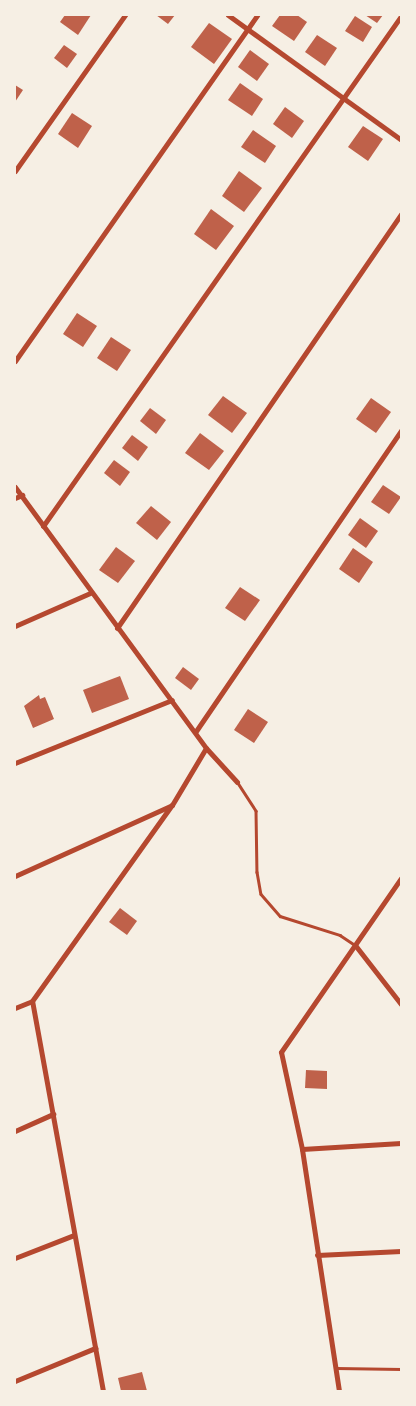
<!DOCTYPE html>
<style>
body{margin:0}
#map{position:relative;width:416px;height:1406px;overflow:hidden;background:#f6efe4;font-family:"Fira Sans Condensed",sans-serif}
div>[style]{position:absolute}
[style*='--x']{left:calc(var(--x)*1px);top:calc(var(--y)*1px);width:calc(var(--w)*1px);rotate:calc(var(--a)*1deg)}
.building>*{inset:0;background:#bf614a}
.service>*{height:2.5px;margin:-1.25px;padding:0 1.25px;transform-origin:1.25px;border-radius:1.25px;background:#b5482f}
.minor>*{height:5px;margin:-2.5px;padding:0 2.5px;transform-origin:2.5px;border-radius:2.5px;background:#b5482f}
span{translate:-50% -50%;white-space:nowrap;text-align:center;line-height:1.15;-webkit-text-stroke:4.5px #f6efe4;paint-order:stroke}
.frame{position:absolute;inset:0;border:16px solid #f6efe4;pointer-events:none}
</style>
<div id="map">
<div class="building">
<div style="clip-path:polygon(65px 15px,91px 15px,78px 35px,60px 22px)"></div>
<div style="clip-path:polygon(156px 15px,175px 15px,168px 24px)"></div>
<div style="clip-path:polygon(280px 15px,297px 15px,307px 22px,294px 41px,272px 26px)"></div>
<div style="clip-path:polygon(365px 15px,383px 15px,377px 23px)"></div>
<div style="clip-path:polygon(355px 16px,372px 27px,363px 42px,345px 31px)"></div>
<div style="clip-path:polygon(209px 23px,232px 39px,214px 64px,191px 47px)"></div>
<div style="clip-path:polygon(317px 35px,337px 48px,325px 66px,305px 52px)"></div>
<div style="clip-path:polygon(64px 45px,77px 54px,67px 68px,54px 58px)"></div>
<div style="clip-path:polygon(250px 50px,269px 64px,257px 81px,238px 67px)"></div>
<div style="clip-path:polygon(240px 83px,263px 99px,252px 116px,228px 100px)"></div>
<div style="clip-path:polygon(15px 85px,23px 90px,15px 102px)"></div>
<div style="clip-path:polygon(285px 107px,304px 121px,292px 138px,273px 124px)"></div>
<div style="clip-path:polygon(72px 113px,92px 126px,78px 148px,58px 134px)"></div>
<div style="clip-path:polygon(363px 126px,383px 139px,368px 161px,348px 147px)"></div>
<div style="clip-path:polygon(253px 130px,276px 146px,265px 163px,241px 147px)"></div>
<div style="clip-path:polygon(239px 171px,262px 188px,244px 212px,222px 196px)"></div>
<div style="clip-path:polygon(211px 209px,234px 226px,216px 250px,194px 234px)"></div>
<div style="clip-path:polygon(77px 313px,97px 326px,83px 347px,63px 334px)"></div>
<div style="clip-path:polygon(111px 337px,131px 350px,117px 371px,97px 358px)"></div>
<div style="clip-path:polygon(223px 396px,247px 413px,232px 433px,208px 415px)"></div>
<div style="clip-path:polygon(371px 398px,391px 412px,376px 433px,356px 419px)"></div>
<div style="clip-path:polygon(150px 408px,166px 420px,156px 434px,140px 421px)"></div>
<div style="clip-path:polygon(200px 433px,224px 451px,209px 470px,185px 453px)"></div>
<div style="clip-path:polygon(132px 435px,148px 447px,138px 461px,122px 448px)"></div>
<div style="clip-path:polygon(114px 460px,130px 472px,120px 486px,104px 473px)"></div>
<div style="clip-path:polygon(383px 485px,401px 497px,389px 514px,371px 502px)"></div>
<div style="clip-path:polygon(151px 506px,171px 522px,157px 540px,136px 523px)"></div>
<div style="clip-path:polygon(360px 518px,378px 531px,366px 548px,348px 535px)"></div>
<div style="clip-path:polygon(116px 547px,135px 561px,118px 583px,99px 570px)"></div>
<div style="clip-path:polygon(353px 548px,373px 562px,359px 583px,339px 569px)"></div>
<div style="clip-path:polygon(240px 587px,260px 600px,245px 621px,225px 608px)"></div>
<div style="clip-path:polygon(183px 667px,199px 679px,191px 690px,175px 678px)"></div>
<div style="clip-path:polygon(120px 676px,129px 699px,92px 713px,83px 690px)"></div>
<div style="clip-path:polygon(39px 695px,40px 699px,45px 697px,54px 719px,33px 728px,24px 706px)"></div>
<div style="clip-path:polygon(248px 709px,268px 722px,254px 743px,234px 730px)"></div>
<div style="clip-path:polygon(120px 908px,137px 921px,127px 935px,109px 922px)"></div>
<div style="clip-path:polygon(306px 1070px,327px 1071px,327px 1089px,305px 1088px)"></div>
<div style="clip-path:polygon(142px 1372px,147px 1391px,121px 1391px,118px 1378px)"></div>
</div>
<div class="service">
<div style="--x:238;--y:783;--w:33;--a:57"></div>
<div style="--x:256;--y:811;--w:61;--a:89.1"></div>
<div style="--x:257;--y:872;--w:22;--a:80"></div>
<div style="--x:261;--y:894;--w:29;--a:49"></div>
<div style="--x:280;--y:916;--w:63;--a:17.6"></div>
<div style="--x:340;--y:935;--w:18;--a:34"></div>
<div style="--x:336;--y:1368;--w:65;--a:0.9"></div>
</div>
<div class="minor">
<div style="--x:228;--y:15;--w:213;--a:35.8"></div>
<div style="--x:15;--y:171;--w:191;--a:-54.8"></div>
<div style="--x:15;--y:361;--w:422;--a:-55"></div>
<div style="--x:15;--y:487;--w:323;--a:53.8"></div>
<div style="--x:206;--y:748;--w:46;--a:47.6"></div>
<div style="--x:15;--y:498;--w:8;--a:-23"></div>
<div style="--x:43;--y:526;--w:623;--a:-54.93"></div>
<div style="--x:15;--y:626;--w:82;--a:-23.7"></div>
<div style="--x:117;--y:628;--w:502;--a:-55.55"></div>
<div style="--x:196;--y:731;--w:364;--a:-55.7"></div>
<div style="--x:15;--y:763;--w:169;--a:-21.9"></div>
<div style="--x:15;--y:876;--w:172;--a:-24.3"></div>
<div style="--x:172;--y:805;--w:66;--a:-59.2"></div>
<div style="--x:355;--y:945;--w:75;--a:52.1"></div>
<div style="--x:15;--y:1008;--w:18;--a:-22"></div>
<div style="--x:15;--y:1131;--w:42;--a:-24.1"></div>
<div style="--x:302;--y:1149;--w:99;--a:-3.5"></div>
<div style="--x:317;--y:1255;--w:84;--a:-2.7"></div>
<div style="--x:15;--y:1258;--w:63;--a:-21.3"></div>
<div style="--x:15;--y:1381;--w:87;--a:-22.4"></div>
<div style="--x:103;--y:1391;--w:396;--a:-100.3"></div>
<div style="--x:32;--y:1001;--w:241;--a:-54.5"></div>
<div style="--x:339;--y:1391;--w:245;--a:-98.7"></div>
<div style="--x:302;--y:1149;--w:99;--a:-102.2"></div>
<div style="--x:281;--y:1052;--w:211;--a:-55.4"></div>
</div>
<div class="frame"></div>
</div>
